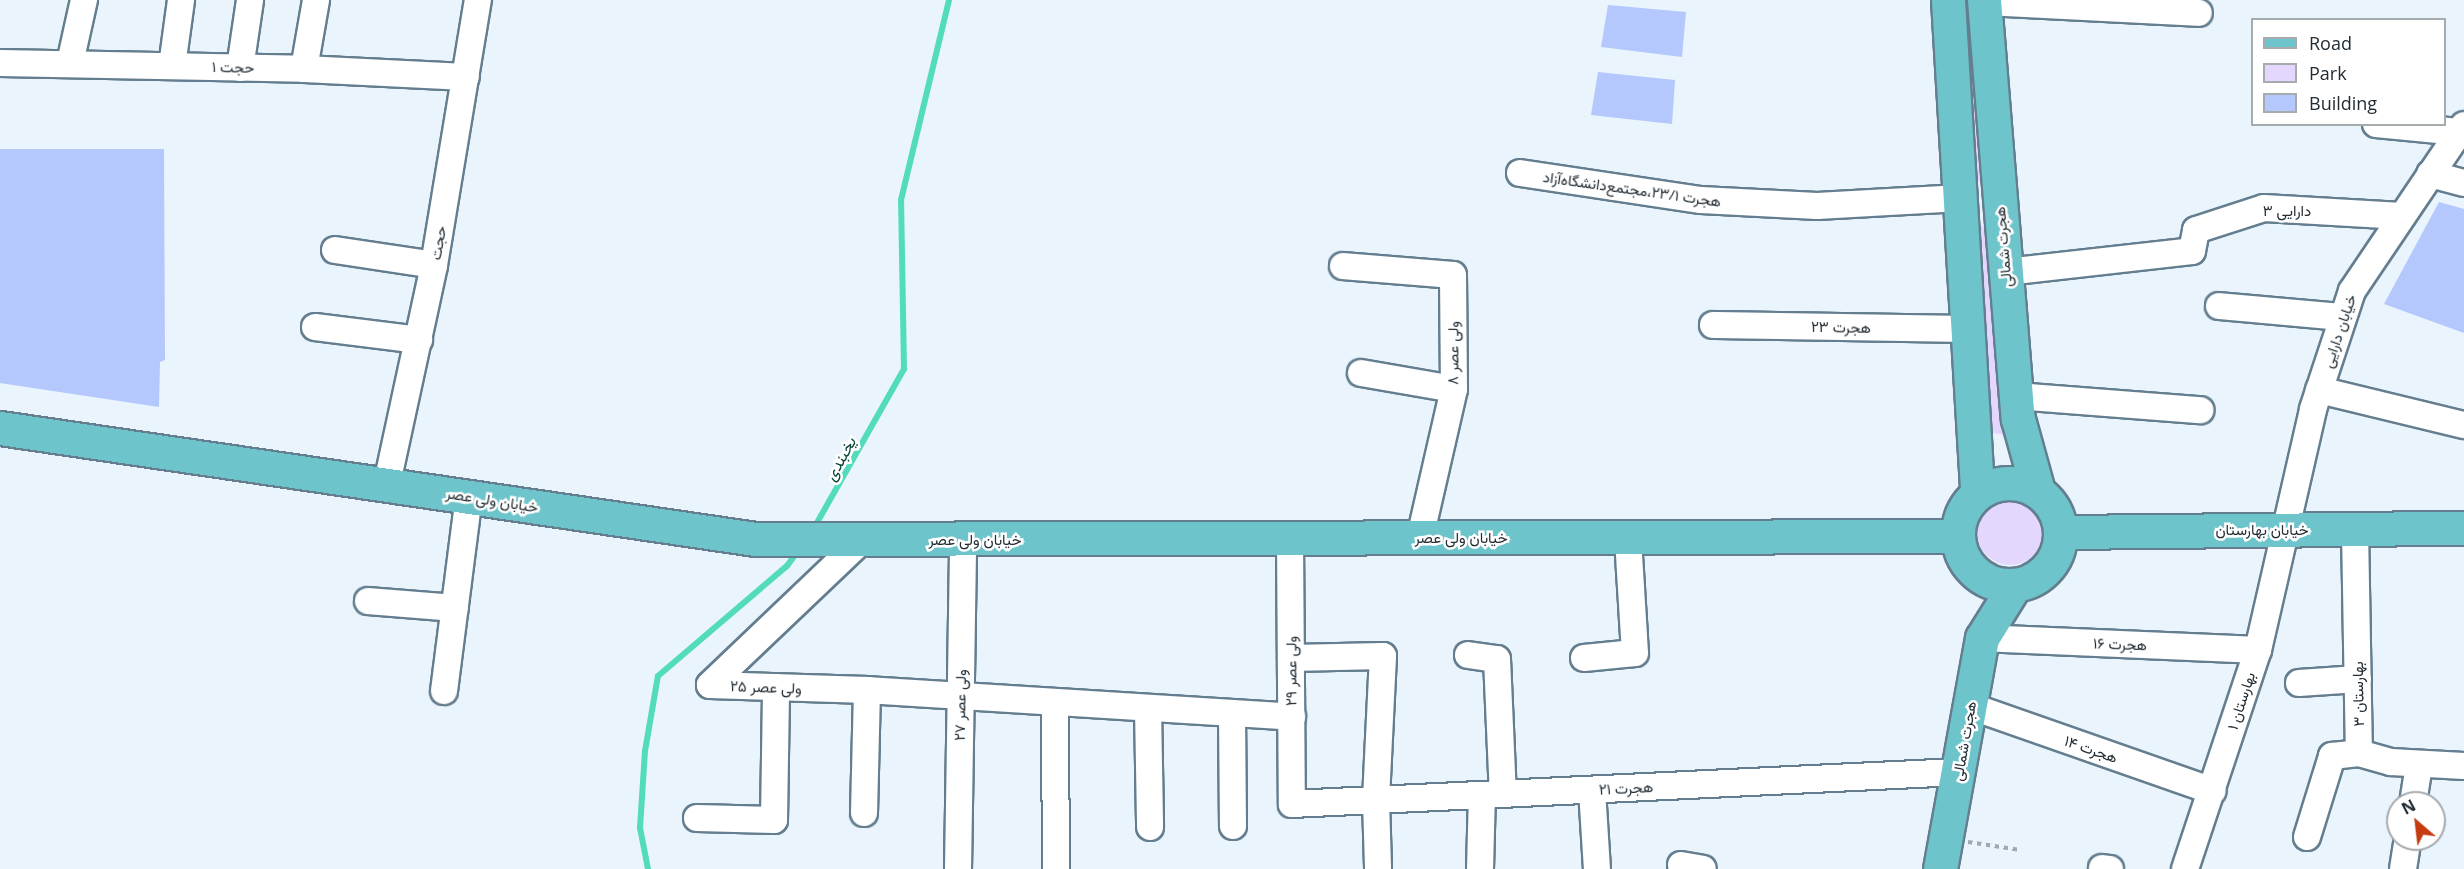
<!DOCTYPE html>
<meta charset="utf-8">
<style>
body{margin:0}
#map{position:relative;width:2464px;height:869px;overflow:hidden;background:#e9f4fc;font-family:"Open Sans",Vazirmatn,sans-serif}
div>[style]{position:absolute}
[style*='--x']{left:calc(var(--x)*1px);top:calc(var(--y)*1px);width:calc(var(--w)*1px);rotate:calc(var(--a)*1deg)}
.green>*{inset:0;background:#e4d7fe}
.round{border-radius:50%}
.stream>*{height:6px;margin:-3px;padding:0 3px;transform-origin:3px;border-radius:3px;background:#53dcb9}
.building>*{inset:0;background:#b4c8fd}
.path>*{height:4px;margin-top:-2px;transform-origin:0;background:repeating-linear-gradient(90deg,#9ea9b1 0 4.5px,transparent 0 9px)}
.roads{filter:drop-shadow(2px 0 #647e8f) drop-shadow(-2px 0 #647e8f) drop-shadow(0 2px #647e8f) drop-shadow(0 -2px #647e8f)}
.minor>*{height:26px;margin:-13px;padding:0 13px;transform-origin:13px;border-radius:13px;background:#fff}
.major>*{height:33px;margin:-16.5px;padding:0 16.5px;transform-origin:16.5px;border-radius:16.5px;background:#6ec4cb}
.major>.ring{margin:-16.5px;padding:0;box-sizing:content-box;background:none;border:33px solid #6ec4cb;border-radius:50%}
span{translate:-50% -50%;white-space:nowrap;text-align:center;line-height:1.15;-webkit-text-stroke:5px #fff;paint-order:stroke}
.street-label{font-size:15px;color:#212c34}
.water-label{font-size:16px;color:#074537;font-style:italic}
.legend{position:absolute;left:2251px;top:18px;width:195px;height:108px;box-sizing:border-box;background:#fff;border:2px solid #a6abae;margin:0;padding:8px 10px;list-style:none;font-size:18px;color:#212c34}
.legend li{display:flex;align-items:center;gap:12px;height:30px}
.legend b{width:30px;border:2px solid #a6abae}
.north{position:absolute;left:2386px;top:791px;width:60px;height:60px;box-sizing:border-box;background:#fff;border:2px solid #a6abae;border-radius:50%;rotate:332deg;font-size:16px;font-weight:700;line-height:24px;text-align:center;color:#212c34}
.north::after{content:'';display:block;margin:auto;width:21px;height:27px;background:#c53c10;clip-path:polygon(50% 0,100% 100%,50% 72%,0 100%)}
</style>
<div id="map">
<div class="green">
<div style="clip-path:polygon(1960px 0,1974px 0,1987px 181px,1972px 181px)"></div>
<div style="clip-path:polygon(1979px 226px,1992px 226px,2006px 435px,1991px 433px)"></div>
<div class="round" style="left:1977px;top:499px;width:66px;height:66px"></div>
</div>
<div class="stream">
<div style="--x:814;--y:528;--w:183;--a:-60.5"></div>
<div style="--x:904;--y:369;--w:169;--a:-91"></div>
<div style="--x:901;--y:200;--w:206;--a:-76.5"></div>
<div style="--x:648;--y:869;--w:42;--a:-101"></div>
<div style="--x:640;--y:828;--w:77;--a:-86.3"></div>
<div style="--x:645;--y:751;--w:76;--a:-80.2"></div>
<div style="--x:658;--y:676;--w:170;--a:-40.5"></div>
<div style="--x:787;--y:566;--w:19;--a:-54"></div>
</div>
<div class="building">
<div style="clip-path:polygon(1608px 5px,1686px 12px,1682px 57px,1601px 47px)"></div>
<div style="clip-path:polygon(1598px 72px,1675px 80px,1672px 124px,1591px 115px)"></div>
<div style="clip-path:polygon(0 149px,164px 149px,165px 360px,160px 362px,159px 407px,0 383px)"></div>
<div style="clip-path:polygon(2439px 202px,2464px 209px,2464px 333px,2384px 304px)"></div>
</div>
<div class="path">
<div style="--x:1968;--y:842;--w:53;--a:8.7"></div>
</div>
<div class="roads">
<div class="minor">
<div style="--x:1984;--y:2;--w:215;--a:2.9"></div>
<div style="--x:0;--y:63;--w:304;--a:1.1"></div>
<div style="--x:304;--y:69;--w:162;--a:2.8"></div>
<div style="--x:70;--y:63;--w:65;--a:-77.5"></div>
<div style="--x:172;--y:66;--w:67;--a:-82.2"></div>
<div style="--x:240;--y:68;--w:69;--a:-81.6"></div>
<div style="--x:304;--y:69;--w:70;--a:-80.1"></div>
<div style="--x:2376;--y:124;--w:83;--a:5.5"></div>
<div style="--x:1520;--y:173;--w:183;--a:8.5"></div>
<div style="--x:1701;--y:200;--w:116;--a:3"></div>
<div style="--x:1817;--y:206;--w:144;--a:-3.2"></div>
<div style="--x:2430;--y:174;--w:35;--a:15"></div>
<div style="--x:335;--y:250;--w:100;--a:8.6"></div>
<div style="--x:1343;--y:266;--w:110;--a:4.7"></div>
<div style="--x:1453;--y:275;--w:114;--a:89.5"></div>
<div style="--x:1454;--y:389;--w:153;--a:102.9"></div>
<div style="--x:2006;--y:272;--w:187;--a:-6.4"></div>
<div style="--x:2192;--y:251;--w:21;--a:-79"></div>
<div style="--x:2196;--y:230;--w:71;--a:-17.9"></div>
<div style="--x:2264;--y:208;--w:138;--a:3.3"></div>
<div style="--x:2219;--y:306;--w:124;--a:5.1"></div>
<div style="--x:1713;--y:325;--w:257;--a:0.9"></div>
<div style="--x:315;--y:327;--w:105;--a:7.1"></div>
<div style="--x:1361;--y:373;--w:94;--a:9.8"></div>
<div style="--x:2319;--y:390;--w:149;--a:13.6"></div>
<div style="--x:2016;--y:396;--w:185;--a:4.4"></div>
<div style="--x:387;--y:483;--w:223;--a:-77.8"></div>
<div style="--x:434;--y:265;--w:269;--a:-80.6"></div>
<div style="--x:2355;--y:529;--w:224;--a:89"></div>
<div style="--x:2359;--y:753;--w:33;--a:16"></div>
<div style="--x:2391;--y:762;--w:73;--a:3.1"></div>
<div style="--x:1290;--y:539;--w:265;--a:89.6"></div>
<div style="--x:1292;--y:804;--w:668;--a:-2.75"></div>
<div style="--x:862;--y:540;--w:210;--a:136.4"></div>
<div style="--x:710;--y:685;--w:157;--a:1.8"></div>
<div style="--x:867;--y:690;--w:426;--a:3.6"></div>
<div style="--x:368;--y:601;--w:87;--a:4.6"></div>
<div style="--x:1982;--y:638;--w:276;--a:2.5"></div>
<div style="--x:1468;--y:655;--w:29;--a:8"></div>
<div style="--x:1497;--y:659;--w:135;--a:87.5"></div>
<div style="--x:1291;--y:658;--w:92;--a:-1.2"></div>
<div style="--x:1383;--y:656;--w:144;--a:92.8"></div>
<div style="--x:1376;--y:800;--w:69;--a:88.3"></div>
<div style="--x:1584;--y:658;--w:51;--a:-5.6"></div>
<div style="--x:1635;--y:653;--w:116;--a:-93.5"></div>
<div style="--x:2299;--y:683;--w:59;--a:-3.9"></div>
<div style="--x:444;--y:691;--w:196;--a:-82.7"></div>
<div style="--x:1055;--y:702;--w:167;--a:89.7"></div>
<div style="--x:1970;--y:706;--w:257;--a:19.3"></div>
<div style="--x:1148;--y:708;--w:119;--a:89"></div>
<div style="--x:1232;--y:713;--w:113;--a:89.5"></div>
<div style="--x:1592;--y:790;--w:79;--a:86.4"></div>
<div style="--x:2413;--y:803;--w:38;--a:-81"></div>
<div style="--x:864;--y:813;--w:123;--a:-88.6"></div>
<div style="--x:697;--y:818;--w:77;--a:1.5"></div>
<div style="--x:774;--y:820;--w:133;--a:-89.1"></div>
<div style="--x:2307;--y:837;--w:85;--a:-72.8"></div>
<div style="--x:2332;--y:756;--w:27;--a:-6"></div>
<div style="--x:1681;--y:865;--w:22;--a:10"></div>
<div style="--x:2102;--y:868;--w:8;--a:7"></div>
<div style="--x:958;--y:869;--w:329;--a:-89.1"></div>
<div style="--x:1480;--y:869;--w:74;--a:-88.5"></div>
<div style="--x:2185;--y:869;--w:231;--a:-71.6"></div>
<div style="--x:2258;--y:650;--w:247;--a:-77.1"></div>
<div style="--x:2313;--y:409;--w:124;--a:-71.7"></div>
<div style="--x:2352;--y:291;--w:200;--a:-56"></div>
<div style="--x:2403;--y:869;--w:30;--a:-81"></div>
</div>
<div class="major">
<div style="--x:1948;--y:0;--w:494;--a:86.6"></div>
<div style="--x:1984;--y:0;--w:420;--a:85.4"></div>
<div style="--x:2018;--y:419;--w:75;--a:74.5"></div>
<div style="--x:0;--y:428;--w:763;--a:8.36"></div>
<div style="--x:755;--y:539;--w:1203;--a:-0.14"></div>
<div class="ring" style="left:1958px;top:483px;width:69px;height:69px"></div>
<div style="--x:2061;--y:532;--w:403;--a:-0.6"></div>
<div style="--x:1940;--y:869;--w:235;--a:-79.7"></div>
<div style="--x:1982;--y:638;--w:62;--a:-58.1"></div>
</div>
</div>
<div class="street-label">
<span style="left:233px;top:67px;rotate:1deg">حجت ۱</span>
<span style="left:1632px;top:189px;rotate:8deg">هجرت ۲۳/۱،مجتمع‌دانشگاه‌آزاد</span>
<span style="left:2287px;top:211px">دارایی ۳</span>
<span style="left:438px;top:243px;rotate:-80deg">حجت</span>
<span style="left:2003px;top:247px;rotate:-95deg">هجرت شمالی</span>
<span style="left:1841px;top:327px;rotate:1deg">هجرت ۲۳</span>
<span style="left:2339px;top:331px;rotate:-71deg">خیابان دارایی</span>
<span style="left:1453px;top:353px;rotate:-90deg">ولی عصر ۸</span>
<span style="left:492px;top:500px;rotate:9deg">خیابان ولی عصر</span>
<span style="left:2262px;top:530px">خیابان بهارستان</span>
<span style="left:1461px;top:538px">خیابان ولی عصر</span>
<span style="left:975px;top:540px">خیابان ولی عصر</span>
<span style="left:2120px;top:644px;rotate:2deg">هجرت ۱۶</span>
<span style="left:1291px;top:671px;rotate:-90deg">ولی عصر ۲۹</span>
<span style="left:766px;top:687px;rotate:2deg">ولی عصر ۲۵</span>
<span style="left:2358px;top:694px;rotate:-91deg">بهارستان ۳</span>
<span style="left:2241px;top:701px;rotate:-72deg">بهارستان ۱</span>
<span style="left:960px;top:705px;rotate:-89deg">ولی عصر ۲۷</span>
<span style="left:1964px;top:741px;rotate:-80deg">هجرت شمالی</span>
<span style="left:2091px;top:749px;rotate:19deg">هجرت ۱۴</span>
<span style="left:1626px;top:788px;rotate:-3deg">هجرت ۲۱</span>
</div>
<div class="water-label">
<span style="left:840px;top:459px;rotate:-61deg">یخبندی</span>
</div>
<ul class="legend">
<li><b style="height:8px;background:#6ec4cb"></b>Road</li>
<li><b style="height:16px;background:#e4d7fe"></b>Park</li>
<li><b style="height:16px;background:#b4c8fd"></b>Building</li>
</ul>
<div class="north">N</div>
</div>
